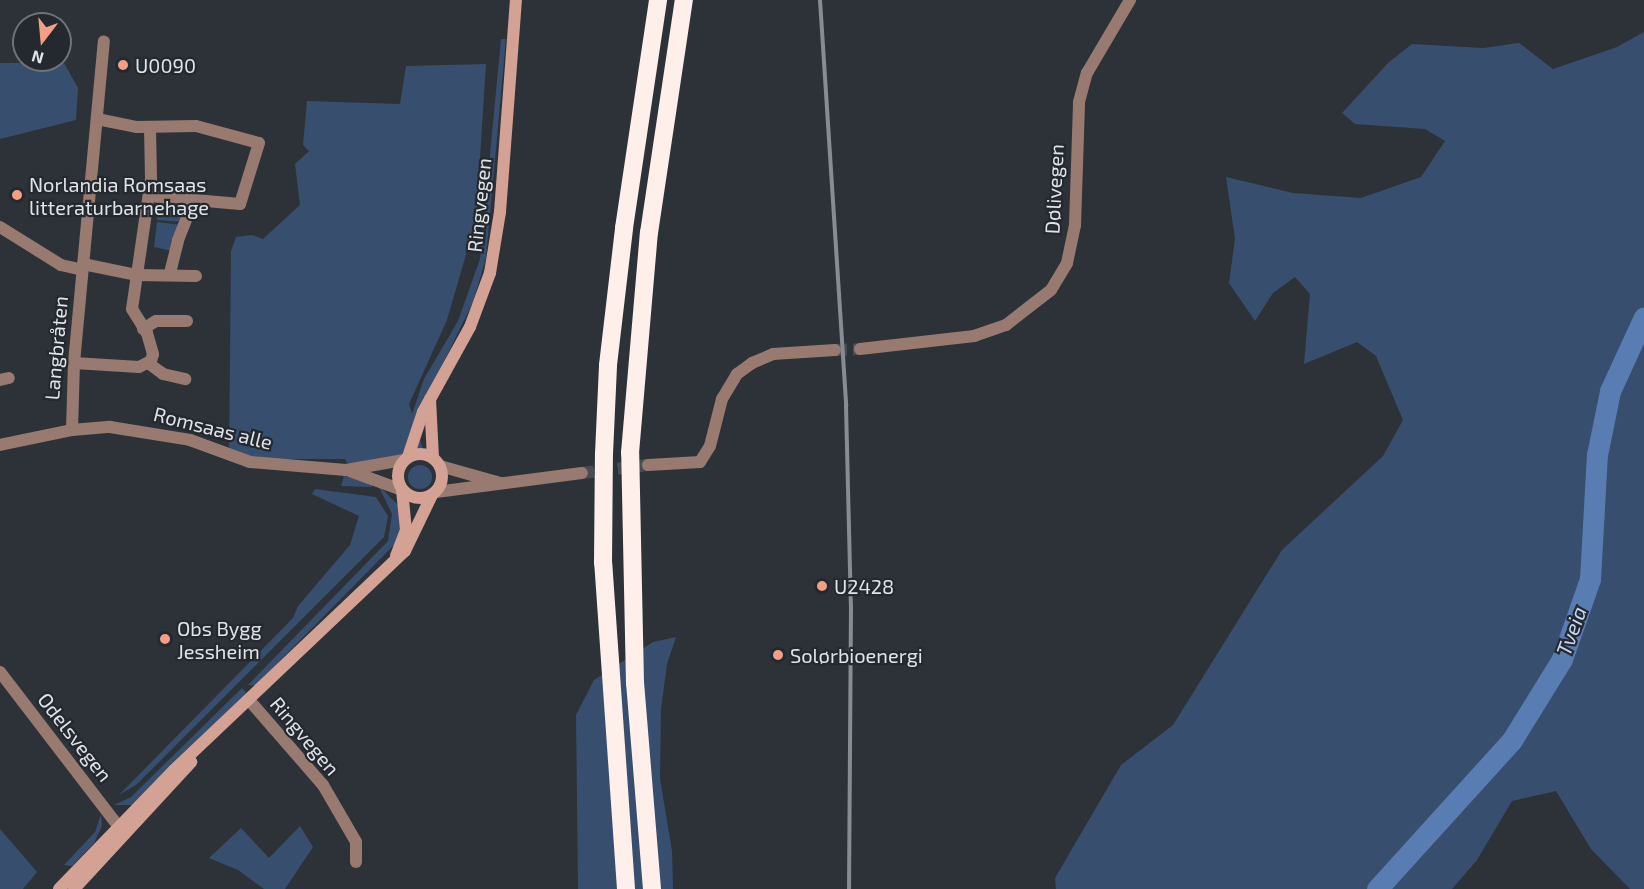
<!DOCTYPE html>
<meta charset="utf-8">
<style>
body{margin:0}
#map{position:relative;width:1644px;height:889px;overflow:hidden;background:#2d3239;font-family:"Exo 2",sans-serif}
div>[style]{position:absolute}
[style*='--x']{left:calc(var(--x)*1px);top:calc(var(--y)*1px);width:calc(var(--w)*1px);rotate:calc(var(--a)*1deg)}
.green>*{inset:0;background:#384e6f}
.round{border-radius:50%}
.river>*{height:21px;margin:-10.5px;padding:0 10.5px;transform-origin:10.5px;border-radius:10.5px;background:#597db2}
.street-tunnel>*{height:12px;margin-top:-6px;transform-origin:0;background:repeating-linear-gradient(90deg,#484d53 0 12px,transparent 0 18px)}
.street>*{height:12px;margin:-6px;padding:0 6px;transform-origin:6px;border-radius:6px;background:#997a71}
.secondary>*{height:12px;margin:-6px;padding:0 6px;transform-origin:6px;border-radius:6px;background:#d4a294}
.secondary>.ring{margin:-6px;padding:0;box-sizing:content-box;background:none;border:12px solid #d4a294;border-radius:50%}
.highway>*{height:18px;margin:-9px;padding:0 9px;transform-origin:9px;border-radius:9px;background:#feefea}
.rail>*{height:4px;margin:-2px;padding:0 2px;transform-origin:2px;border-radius:2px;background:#888c92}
.dots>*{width:16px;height:16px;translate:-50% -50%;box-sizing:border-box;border:3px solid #24282f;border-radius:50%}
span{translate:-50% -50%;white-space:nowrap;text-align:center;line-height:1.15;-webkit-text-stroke:4.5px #24282f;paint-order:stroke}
.poi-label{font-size:20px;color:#e0e3e8}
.left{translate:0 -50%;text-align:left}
.street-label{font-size:20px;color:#e0e3e8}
.water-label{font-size:21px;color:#c3d8f7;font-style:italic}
.north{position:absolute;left:12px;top:12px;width:60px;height:60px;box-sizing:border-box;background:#24282f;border:2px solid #6f7379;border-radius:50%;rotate:196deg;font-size:16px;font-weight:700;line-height:24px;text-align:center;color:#e0e3e8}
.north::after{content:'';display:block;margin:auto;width:21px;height:27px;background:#f49e86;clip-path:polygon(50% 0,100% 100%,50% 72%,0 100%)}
</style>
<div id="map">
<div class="green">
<div style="clip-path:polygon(1644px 32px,1644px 889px,1630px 889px,1591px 849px,1556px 791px,1512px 801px,1477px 860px,1452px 889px,1056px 889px,1055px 878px,1121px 765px,1173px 725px,1282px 550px,1383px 456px,1403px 420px,1376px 356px,1357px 342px,1304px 364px,1310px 294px,1295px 277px,1273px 293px,1255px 321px,1229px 283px,1235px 239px,1226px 177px,1293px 193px,1361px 198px,1421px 177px,1445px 141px,1425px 129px,1355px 124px,1342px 113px,1388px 63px,1412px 44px,1483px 48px,1519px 43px,1553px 69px,1617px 47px)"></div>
<div style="clip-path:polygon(501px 39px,506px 39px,486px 258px,473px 302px,421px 408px,416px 429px,427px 460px,347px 463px,345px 459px,229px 459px,231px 251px,236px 237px,252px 235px,263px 239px,300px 205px,295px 164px,309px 151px,303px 145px,307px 101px,400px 104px,406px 66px,486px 64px,476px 220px,447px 320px,409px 404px,412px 414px,424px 379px,458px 321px,480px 259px)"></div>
<div style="clip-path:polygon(0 63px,64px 63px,78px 88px,76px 120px,0 139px)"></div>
<div style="clip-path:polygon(153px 201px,186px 202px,183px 222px,157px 220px,158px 204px)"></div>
<div style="clip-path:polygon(157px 222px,182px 225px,172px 251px,154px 247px)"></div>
<div class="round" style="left:408px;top:465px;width:24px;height:24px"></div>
<div style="clip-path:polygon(344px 476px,372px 483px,372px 487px,341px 486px)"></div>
<div style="clip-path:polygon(378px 485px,399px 506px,402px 527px,395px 544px,255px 686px,248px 685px,388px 541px,392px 514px)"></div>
<div style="clip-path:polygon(315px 489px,376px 497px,388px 516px,384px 537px,136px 785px,119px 795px,293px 618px,298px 606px,350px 545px,359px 516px,312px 494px)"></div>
<div style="clip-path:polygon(676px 637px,667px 664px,661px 709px,660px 779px,672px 851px,673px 889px,578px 889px,576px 715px,594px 680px,653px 642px)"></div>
<div style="clip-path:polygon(242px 688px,247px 693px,132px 805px,114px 805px,131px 797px)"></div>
<div style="clip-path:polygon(101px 814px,102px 826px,94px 843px,72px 866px,64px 865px,95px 832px)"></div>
<div style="clip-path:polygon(300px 826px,313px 847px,285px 889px,264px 889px,238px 870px,209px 858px,241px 828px,269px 858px)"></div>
<div style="clip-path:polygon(0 829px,37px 872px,23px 889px,0 889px)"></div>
</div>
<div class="river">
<div style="--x:1377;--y:889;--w:201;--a:-47.8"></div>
<div style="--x:1512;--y:740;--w:95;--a:-58.3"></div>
<div style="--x:1562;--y:659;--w:85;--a:-70.7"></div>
<div style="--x:1590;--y:579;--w:124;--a:-86.8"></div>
<div style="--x:1597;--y:455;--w:65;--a:-78.5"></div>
<div style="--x:1610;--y:391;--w:81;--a:-65.3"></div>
</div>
<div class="street-tunnel">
<div style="--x:835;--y:350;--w:25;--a:-2"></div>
<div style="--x:582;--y:473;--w:66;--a:-6.9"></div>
</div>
<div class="street">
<div style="--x:97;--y:119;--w:41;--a:11.3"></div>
<div style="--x:137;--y:127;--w:59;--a:-1"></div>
<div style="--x:196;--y:126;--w:65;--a:15.1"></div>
<div style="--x:259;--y:143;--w:64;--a:107.3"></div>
<div style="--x:240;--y:204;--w:91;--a:-175"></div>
<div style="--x:0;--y:227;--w:72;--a:31.9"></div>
<div style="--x:61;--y:265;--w:22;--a:13"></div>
<div style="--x:83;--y:264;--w:54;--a:11.7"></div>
<div style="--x:136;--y:275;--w:60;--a:1"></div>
<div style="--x:170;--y:273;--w:34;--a:-76"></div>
<div style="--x:178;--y:240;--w:43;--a:-68.2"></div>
<div style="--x:143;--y:329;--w:15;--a:-32"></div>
<div style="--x:156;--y:321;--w:31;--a:0"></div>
<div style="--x:860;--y:349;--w:115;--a:-6.5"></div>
<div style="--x:974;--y:336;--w:34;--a:-19"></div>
<div style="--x:1006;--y:325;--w:57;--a:-37.9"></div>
<div style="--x:1051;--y:290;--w:31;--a:-59"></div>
<div style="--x:1067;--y:263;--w:39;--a:-78"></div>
<div style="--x:1075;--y:225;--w:123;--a:-88.1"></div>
<div style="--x:1079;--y:102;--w:30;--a:-75"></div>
<div style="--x:1087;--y:73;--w:85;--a:-59.5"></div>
<div style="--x:74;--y:363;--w:65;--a:3.5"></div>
<div style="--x:139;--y:367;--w:13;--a:-27"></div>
<div style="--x:151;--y:361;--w:7;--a:-74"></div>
<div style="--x:153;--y:354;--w:22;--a:-106"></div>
<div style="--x:147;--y:333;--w:28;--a:-122"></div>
<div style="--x:132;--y:309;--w:131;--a:-81.7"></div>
<div style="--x:151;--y:179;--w:52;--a:-91.1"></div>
<div style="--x:148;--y:363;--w:19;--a:36"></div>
<div style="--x:163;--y:374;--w:23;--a:13"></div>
<div style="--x:0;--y:380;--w:9;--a:-13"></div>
<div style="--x:72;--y:430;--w:67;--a:-88.3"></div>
<div style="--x:74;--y:363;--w:323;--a:-84.7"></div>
<div style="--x:0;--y:445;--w:74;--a:-11.8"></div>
<div style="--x:72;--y:430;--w:38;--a:-5"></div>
<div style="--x:110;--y:427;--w:81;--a:9.2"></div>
<div style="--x:190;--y:440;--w:64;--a:20.1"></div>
<div style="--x:250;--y:462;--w:96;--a:4.8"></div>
<div style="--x:346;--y:470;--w:59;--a:-9.8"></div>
<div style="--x:648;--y:465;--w:52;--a:-3.3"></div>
<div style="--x:700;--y:462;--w:19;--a:-58"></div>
<div style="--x:710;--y:446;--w:49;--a:-75.7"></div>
<div style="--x:722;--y:399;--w:29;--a:-59"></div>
<div style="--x:737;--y:374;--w:19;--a:-36"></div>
<div style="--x:752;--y:363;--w:23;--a:-23"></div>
<div style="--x:773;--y:354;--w:62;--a:-3.7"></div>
<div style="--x:440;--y:466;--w:62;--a:15.8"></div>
<div style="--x:350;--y:471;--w:55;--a:20.1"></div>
<div style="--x:436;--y:492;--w:147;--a:-7.4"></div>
<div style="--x:0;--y:672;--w:194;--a:52.5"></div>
<div style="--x:249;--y:700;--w:113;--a:49"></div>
<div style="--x:323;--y:785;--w:66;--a:59.9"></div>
<div style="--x:356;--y:842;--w:20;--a:90"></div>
</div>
<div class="secondary">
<div style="--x:430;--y:399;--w:59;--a:87.1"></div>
<div class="ring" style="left:398px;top:454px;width:32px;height:32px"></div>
<div style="--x:408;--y:457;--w:47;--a:-71.6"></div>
<div style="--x:423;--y:412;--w:97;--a:-61.1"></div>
<div style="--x:470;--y:327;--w:58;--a:-69.7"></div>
<div style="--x:490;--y:273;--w:62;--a:-80.7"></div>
<div style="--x:500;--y:212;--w:213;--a:-85.7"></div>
<div style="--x:396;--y:556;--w:28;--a:-69"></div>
<div style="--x:406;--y:530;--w:40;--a:-95.7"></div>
<div style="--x:59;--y:889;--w:165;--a:-46"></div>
<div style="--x:174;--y:770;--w:318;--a:-43.5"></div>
<div style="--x:405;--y:551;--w:62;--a:-64.3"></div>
<div style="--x:74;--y:889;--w:173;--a:-47.3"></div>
</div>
<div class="highway">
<div style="--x:626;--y:889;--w:327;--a:-94"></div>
<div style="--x:603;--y:563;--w:109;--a:-89.5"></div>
<div style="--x:604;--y:454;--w:89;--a:-87.4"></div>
<div style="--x:608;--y:365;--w:138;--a:-83.3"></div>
<div style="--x:624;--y:228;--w:231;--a:-81.5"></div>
<div style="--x:652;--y:889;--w:207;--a:-94.7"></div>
<div style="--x:635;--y:683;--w:230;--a:-91.2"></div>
<div style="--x:630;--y:453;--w:221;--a:-85.1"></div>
<div style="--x:649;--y:233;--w:236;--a:-81.5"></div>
</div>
<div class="rail">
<div style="--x:820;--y:0;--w:407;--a:86.3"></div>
<div style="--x:846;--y:406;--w:199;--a:88.6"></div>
<div style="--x:851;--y:605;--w:284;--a:90.4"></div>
</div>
<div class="dots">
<div style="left:123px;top:65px;background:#f49e86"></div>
<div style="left:17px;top:195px;background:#f49e86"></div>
<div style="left:822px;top:586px;background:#f49e86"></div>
<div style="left:165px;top:639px;background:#f49e86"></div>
<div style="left:778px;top:655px;background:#f49e86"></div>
</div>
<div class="poi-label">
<span class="left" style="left:135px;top:65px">U0090</span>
<span class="left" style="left:29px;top:196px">Norlandia Romsaas<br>litteraturbarnehage</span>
<span class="left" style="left:834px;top:586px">U2428</span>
<span class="left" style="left:177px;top:640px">Obs Bygg<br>Jessheim</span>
<span class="left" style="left:790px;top:655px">Solørbioenergi</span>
</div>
<div class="street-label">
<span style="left:1054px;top:189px;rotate:-87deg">Dølivegen</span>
<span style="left:479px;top:205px;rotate:-84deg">Ringvegen</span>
<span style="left:56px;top:348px;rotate:-85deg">Langbråten</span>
<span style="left:213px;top:428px;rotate:14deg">Romsaas alle</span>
<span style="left:305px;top:736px;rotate:50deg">Ringvegen</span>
<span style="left:75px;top:737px;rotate:52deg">Odelsvegen</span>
</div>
<div class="water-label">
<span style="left:1571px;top:631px;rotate:-70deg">Tveia</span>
</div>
<div class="north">N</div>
</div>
